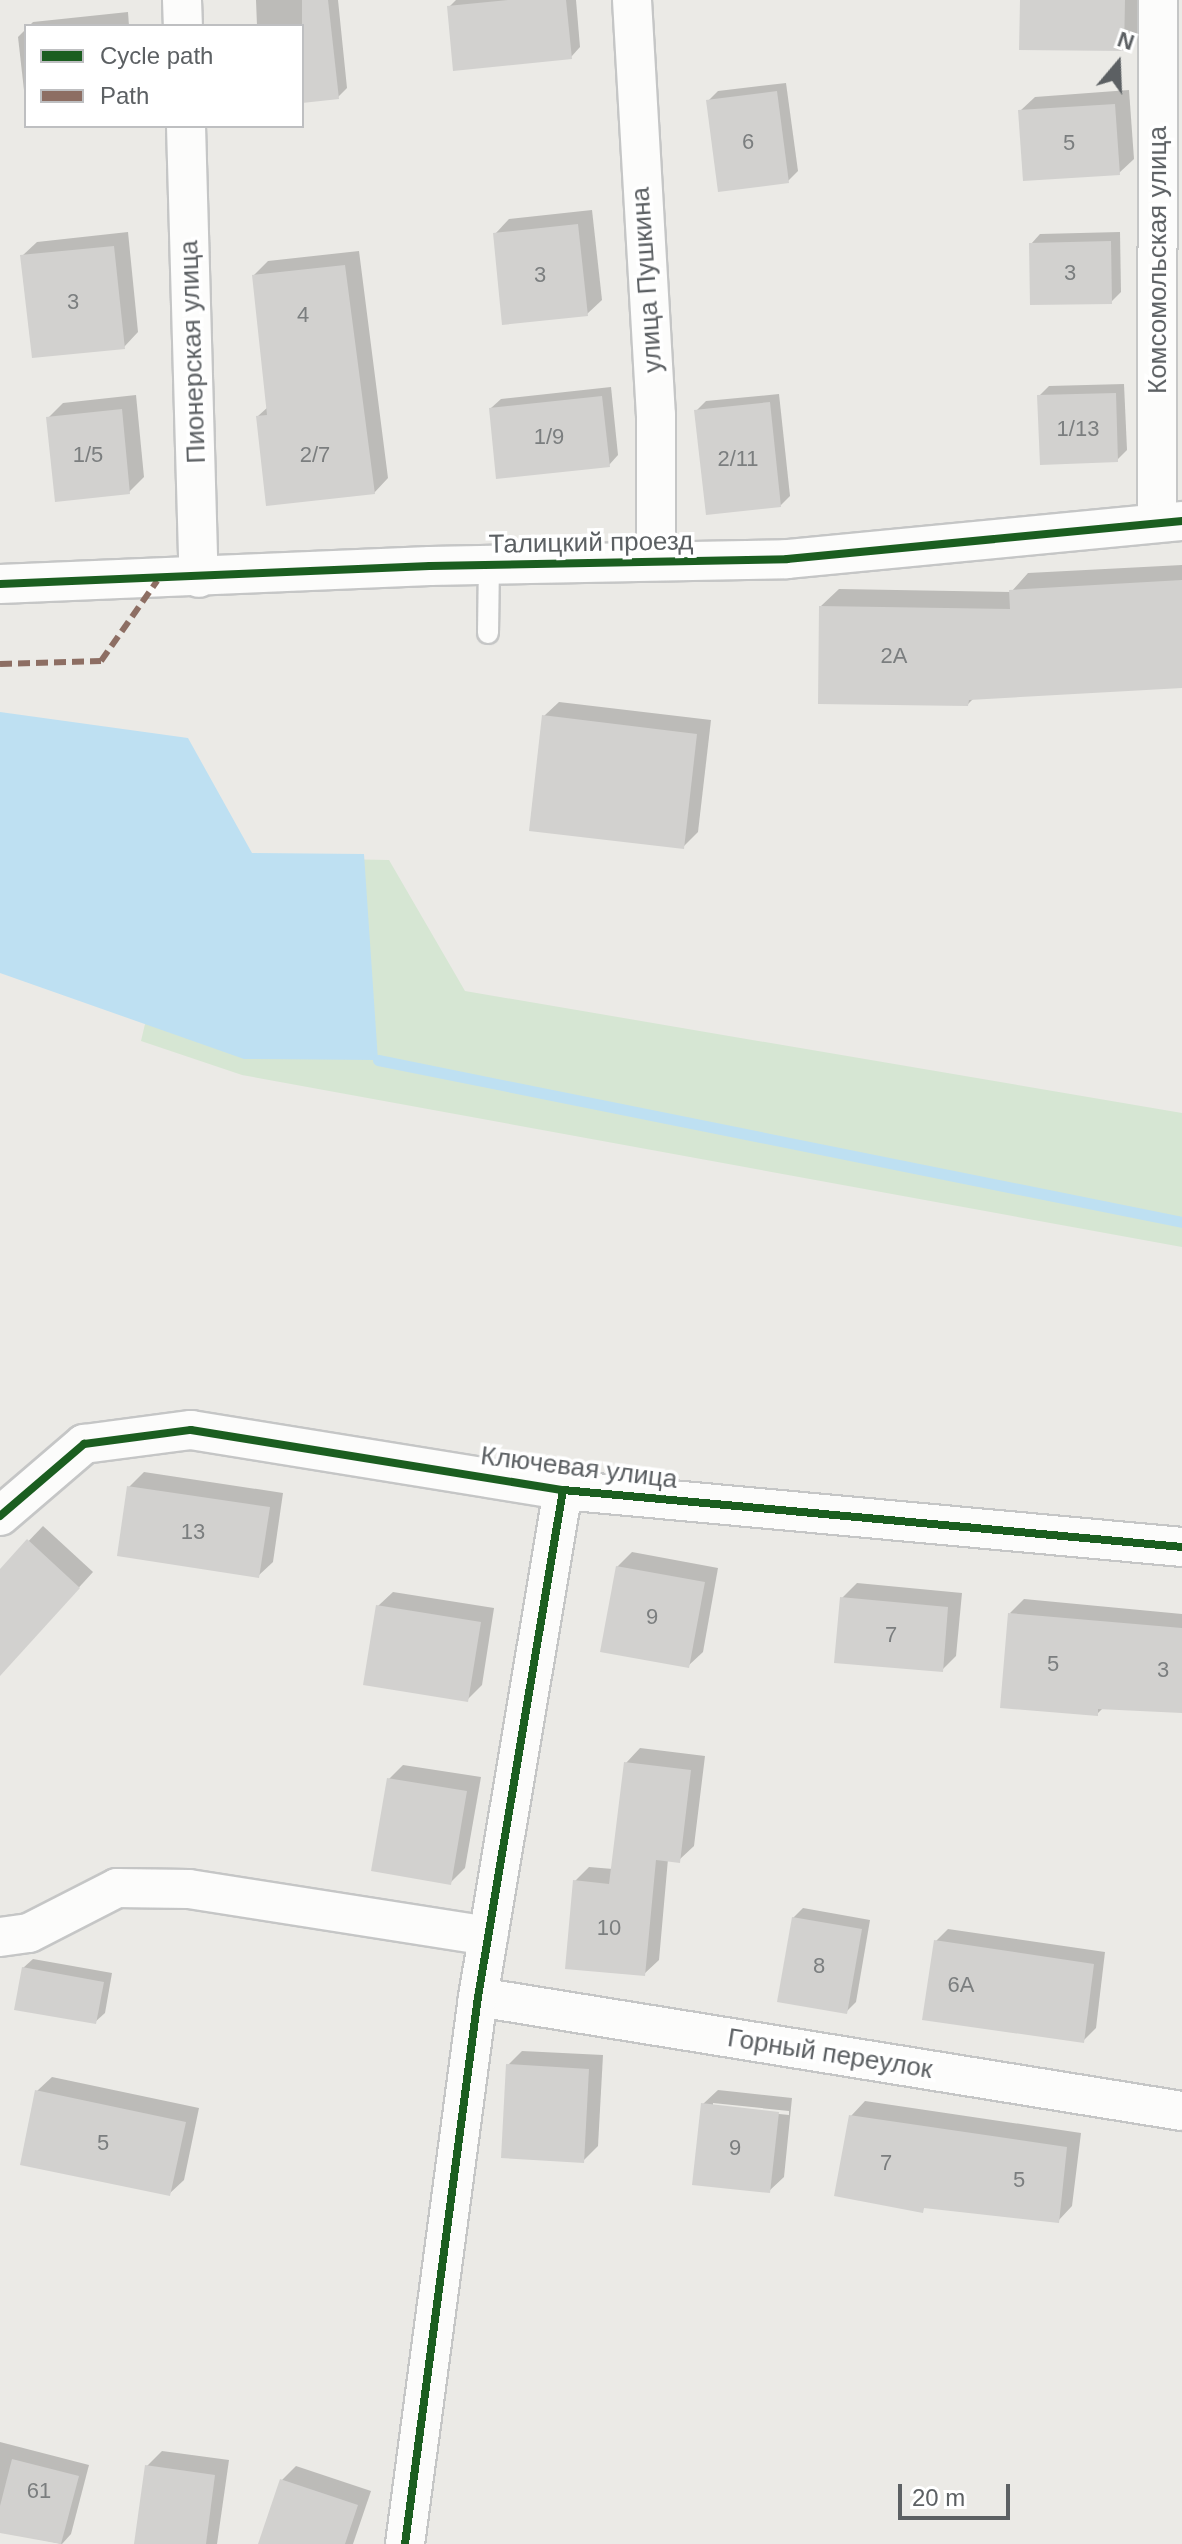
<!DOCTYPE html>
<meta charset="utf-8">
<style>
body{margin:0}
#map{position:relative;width:1182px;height:2544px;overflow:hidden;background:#ebeae6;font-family:Helvetica,sans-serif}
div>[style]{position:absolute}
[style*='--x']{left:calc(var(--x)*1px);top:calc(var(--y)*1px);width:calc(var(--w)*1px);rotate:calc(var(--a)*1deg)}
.green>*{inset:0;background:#d6e6d3}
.water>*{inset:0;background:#bee0f2}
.shadow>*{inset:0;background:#0003}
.stream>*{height:11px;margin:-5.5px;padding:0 5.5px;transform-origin:5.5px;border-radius:5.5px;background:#bee0f2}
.building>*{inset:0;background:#d2d1cf}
.roads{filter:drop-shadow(2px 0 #c5c6c6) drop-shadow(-2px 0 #c5c6c6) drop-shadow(0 2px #c5c6c6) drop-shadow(0 -2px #c5c6c6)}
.lane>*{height:20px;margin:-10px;padding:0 10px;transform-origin:10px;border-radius:10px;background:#fcfcfb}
.street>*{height:38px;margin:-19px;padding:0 19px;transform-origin:19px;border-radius:19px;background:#fcfcfb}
.quiet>*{height:6px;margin-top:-3px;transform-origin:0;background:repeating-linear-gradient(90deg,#8d6e63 0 12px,transparent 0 18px)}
.cycleway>*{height:8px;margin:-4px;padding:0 4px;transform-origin:4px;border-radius:4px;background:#1b5e20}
span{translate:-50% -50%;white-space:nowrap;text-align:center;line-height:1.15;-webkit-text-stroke:7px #fff;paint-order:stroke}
.number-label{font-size:22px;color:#7b7e7f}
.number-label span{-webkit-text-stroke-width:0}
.street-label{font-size:26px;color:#5c6063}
.legend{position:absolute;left:24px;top:24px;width:280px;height:104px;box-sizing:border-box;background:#fff;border:2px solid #bebfc1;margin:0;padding:10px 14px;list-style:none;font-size:24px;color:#5c6063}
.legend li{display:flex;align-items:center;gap:16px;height:40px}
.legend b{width:40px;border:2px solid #bebfc1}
.north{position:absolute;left:1078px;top:24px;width:80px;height:80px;-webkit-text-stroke:6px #fff;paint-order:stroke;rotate:19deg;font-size:22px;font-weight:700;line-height:32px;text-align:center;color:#5c6063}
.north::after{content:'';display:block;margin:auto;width:28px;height:36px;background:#5c6063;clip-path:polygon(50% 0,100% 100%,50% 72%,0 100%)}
.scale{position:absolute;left:898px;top:2484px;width:112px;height:36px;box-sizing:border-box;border:4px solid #5c6063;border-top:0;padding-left:10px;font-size:24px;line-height:28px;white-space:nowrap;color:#5c6063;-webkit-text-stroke:6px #fff;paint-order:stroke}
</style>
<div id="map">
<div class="green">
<div style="clip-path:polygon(194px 816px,225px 857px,389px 860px,465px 991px,1182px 1113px,1182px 1247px,242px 1075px,141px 1041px)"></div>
</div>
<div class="water">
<div style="clip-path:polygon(0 712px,188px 738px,252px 853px,364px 854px,378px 1060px,244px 1059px,0 973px)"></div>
</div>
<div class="shadow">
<div style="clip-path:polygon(256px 0,338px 0,347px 88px,338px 97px,302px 101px,302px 26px,257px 26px)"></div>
<div style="clip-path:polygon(456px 0,576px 0,580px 47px,571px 57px,449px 7px)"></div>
<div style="clip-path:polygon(1022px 0,1139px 0,1138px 34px,1123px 49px)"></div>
<div style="clip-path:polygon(128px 12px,129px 26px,29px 26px,33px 22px)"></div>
<div style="clip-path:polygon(26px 29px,26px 108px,18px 37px)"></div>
<div style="clip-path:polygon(786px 83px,798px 171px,788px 181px,708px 101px,718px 91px)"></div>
<div style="clip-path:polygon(1129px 90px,1134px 159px,1119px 173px,1020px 111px,1035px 97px)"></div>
<div style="clip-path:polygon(592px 210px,602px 300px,587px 314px,495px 234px,509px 219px)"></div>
<div style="clip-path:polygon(128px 232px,138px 332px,124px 347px,22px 256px,37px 242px)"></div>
<div style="clip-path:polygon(1120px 232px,1121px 292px,1111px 302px,1031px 244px,1040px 234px)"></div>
<div style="clip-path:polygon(359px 251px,388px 478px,374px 493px,258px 416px,268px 407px,254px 275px,268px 261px)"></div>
<div style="clip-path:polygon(1124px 384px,1127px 450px,1117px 460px,1039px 396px,1049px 386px)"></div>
<div style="clip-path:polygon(611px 387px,618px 455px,609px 465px,491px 408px,501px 399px)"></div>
<div style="clip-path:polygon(779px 394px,790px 496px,780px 506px,696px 411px,706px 401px)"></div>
<div style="clip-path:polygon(136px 395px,144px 477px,129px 492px,48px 418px,63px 403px)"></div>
<div style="clip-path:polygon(1182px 565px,1182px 686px,975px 697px,968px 704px,821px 606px,839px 589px,1011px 592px,1028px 573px)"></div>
<div style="clip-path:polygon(559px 702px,711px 720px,698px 832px,683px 847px,544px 716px)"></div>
<div style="clip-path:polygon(144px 1472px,283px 1493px,273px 1562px,258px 1576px,129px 1487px)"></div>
<div style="clip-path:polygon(43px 1526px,93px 1572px,0 1674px,0 1571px)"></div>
<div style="clip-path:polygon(632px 1552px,718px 1568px,703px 1652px,688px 1666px,617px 1567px)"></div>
<div style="clip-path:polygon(857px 1583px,962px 1593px,956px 1656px,942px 1670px,842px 1598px)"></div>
<div style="clip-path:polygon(393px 1592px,494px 1608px,482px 1685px,467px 1700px,378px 1606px)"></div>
<div style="clip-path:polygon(1024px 1599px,1182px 1614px,1182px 1711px,1103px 1708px,1097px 1714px,1010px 1613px)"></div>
<div style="clip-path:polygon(640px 1748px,705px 1756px,694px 1846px,679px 1860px,668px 1859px,659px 1960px,644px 1974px,575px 1881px,589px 1867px,613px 1869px,626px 1763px)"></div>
<div style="clip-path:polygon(403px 1765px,481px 1777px,465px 1868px,451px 1882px,389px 1779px)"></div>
<div style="clip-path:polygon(803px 1908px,870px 1920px,856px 2002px,846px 2012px,793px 1918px)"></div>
<div style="clip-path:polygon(948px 1929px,1105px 1952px,1096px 2028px,1084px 2040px,936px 1941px)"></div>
<div style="clip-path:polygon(33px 1959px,112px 1973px,105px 2013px,95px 2022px,23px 1968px)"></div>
<div style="clip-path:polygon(522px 2051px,603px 2055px,598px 2146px,583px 2161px,508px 2065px)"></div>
<div style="clip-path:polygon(52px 2077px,199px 2108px,184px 2180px,169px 2194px,37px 2091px)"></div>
<div style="clip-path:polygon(evenodd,718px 2090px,792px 2098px,784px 2177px,769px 2191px,703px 2104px,718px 2090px,713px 2103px,789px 2111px,789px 2115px,713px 2107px,713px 2103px)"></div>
<div style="clip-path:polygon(865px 2101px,1081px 2133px,1072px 2206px,1058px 2221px,926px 2206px,922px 2210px,851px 2116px)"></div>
<div style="clip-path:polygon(0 2442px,89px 2465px,71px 2534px,62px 2544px,0 2531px)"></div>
<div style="clip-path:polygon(162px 2451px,229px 2460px,217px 2544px,136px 2544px,147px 2466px)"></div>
<div style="clip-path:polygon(296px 2466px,371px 2491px,353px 2544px,260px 2544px,282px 2480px)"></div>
</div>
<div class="stream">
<div style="--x:378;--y:1060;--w:820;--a:11.39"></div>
</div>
<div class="building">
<div style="clip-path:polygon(302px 0,328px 0,339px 99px,302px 103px)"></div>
<div style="clip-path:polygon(508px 0,566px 0,572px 59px,453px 71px,447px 6px)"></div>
<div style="clip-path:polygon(1020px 0,1125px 0,1124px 51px,1019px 50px)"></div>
<div style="clip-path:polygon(777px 91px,789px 183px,718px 192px,706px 100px)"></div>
<div style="clip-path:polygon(1115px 104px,1120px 175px,1023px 181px,1018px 110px)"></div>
<div style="clip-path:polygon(578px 224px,588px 316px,502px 325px,493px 233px)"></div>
<div style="clip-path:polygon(1111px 241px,1112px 304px,1030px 305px,1029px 243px)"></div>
<div style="clip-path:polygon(114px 246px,125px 349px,32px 358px,20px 255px)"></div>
<div style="clip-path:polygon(345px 265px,375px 494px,266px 506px,256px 416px,267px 415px,252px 275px)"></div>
<div style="clip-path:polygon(1116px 393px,1118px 462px,1040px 465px,1037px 395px)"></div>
<div style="clip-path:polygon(602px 396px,610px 467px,496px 479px,489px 408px)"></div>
<div style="clip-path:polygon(770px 402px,781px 507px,706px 515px,694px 410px)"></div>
<div style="clip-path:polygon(122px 409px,130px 494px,55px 502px,46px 417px)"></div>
<div style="clip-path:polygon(1182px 580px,1182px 688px,969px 700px,968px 706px,818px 704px,819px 606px,1010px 609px,1009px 590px)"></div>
<div style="clip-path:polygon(542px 715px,697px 734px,684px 849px,529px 831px)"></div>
<div style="clip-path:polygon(127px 1486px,270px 1507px,259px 1578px,117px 1556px)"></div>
<div style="clip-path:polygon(27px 1539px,80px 1588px,0 1676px,0 1569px)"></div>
<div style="clip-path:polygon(616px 1566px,705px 1582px,689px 1668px,600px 1652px)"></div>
<div style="clip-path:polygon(840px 1597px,948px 1607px,943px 1672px,834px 1663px)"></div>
<div style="clip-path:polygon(376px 1605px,481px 1622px,468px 1702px,363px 1685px)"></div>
<div style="clip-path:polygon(1008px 1613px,1182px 1628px,1182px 1713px,1098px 1709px,1098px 1716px,1000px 1708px)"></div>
<div style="clip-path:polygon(624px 1762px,691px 1770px,680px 1863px,656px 1860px,645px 1976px,565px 1969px,573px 1880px,609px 1884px)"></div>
<div style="clip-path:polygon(387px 1778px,467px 1791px,451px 1885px,371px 1871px)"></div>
<div style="clip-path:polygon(792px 1917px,862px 1929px,847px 2014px,777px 2002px)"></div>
<div style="clip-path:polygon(934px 1940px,1094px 1964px,1084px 2043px,922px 2020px)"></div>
<div style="clip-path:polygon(22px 1967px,104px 1982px,96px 2024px,14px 2010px)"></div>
<div style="clip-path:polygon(506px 2064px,589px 2069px,584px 2163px,501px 2158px)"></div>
<div style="clip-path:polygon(35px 2090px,186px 2122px,170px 2196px,20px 2165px)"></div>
<div style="clip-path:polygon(701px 2103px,779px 2112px,770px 2193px,692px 2185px)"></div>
<div style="clip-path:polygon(849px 2115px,1067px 2147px,1059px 2223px,924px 2208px,923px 2213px,834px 2196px)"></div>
<div style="clip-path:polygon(12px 2459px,79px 2476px,61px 2544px,0 2533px,0 2506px)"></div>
<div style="clip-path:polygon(145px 2465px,215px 2475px,206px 2544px,134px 2544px)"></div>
<div style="clip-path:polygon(280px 2479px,358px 2505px,345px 2544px,258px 2544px)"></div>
</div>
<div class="roads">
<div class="lane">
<div style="--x:488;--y:633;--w:68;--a:-89.2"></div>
</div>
<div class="street">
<div style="--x:182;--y:0;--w:26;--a:88"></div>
<div style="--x:632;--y:0;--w:416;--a:86.7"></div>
<div style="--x:656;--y:415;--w:145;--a:90"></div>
<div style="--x:186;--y:126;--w:452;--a:88.4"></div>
<div style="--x:1157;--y:520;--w:520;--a:-89.89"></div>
<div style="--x:0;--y:584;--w:430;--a:-2.4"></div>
<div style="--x:430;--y:566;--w:357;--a:-1.1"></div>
<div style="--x:787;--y:559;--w:397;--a:-5.5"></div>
<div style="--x:0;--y:1516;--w:111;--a:-40.6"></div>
<div style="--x:84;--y:1444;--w:108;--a:-7.5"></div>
<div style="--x:191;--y:1430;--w:377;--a:9.2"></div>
<div style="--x:563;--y:1490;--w:622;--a:5.26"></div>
<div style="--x:0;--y:1937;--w:29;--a:-8"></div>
<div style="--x:29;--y:1933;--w:99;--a:-27.1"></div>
<div style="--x:117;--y:1888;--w:72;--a:0.8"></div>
<div style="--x:189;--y:1889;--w:303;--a:8.9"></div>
<div style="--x:478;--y:1997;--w:713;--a:9.2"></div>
<div style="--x:405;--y:2544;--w:552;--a:-82.4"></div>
<div style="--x:478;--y:1997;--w:514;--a:-80.48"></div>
</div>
</div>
<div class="quiet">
<div style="--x:0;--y:664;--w:101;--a:-1.7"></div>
<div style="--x:101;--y:661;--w:98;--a:-55"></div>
</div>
<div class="cycleway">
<div style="--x:0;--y:584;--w:430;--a:-2.4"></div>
<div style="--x:430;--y:566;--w:357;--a:-1.1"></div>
<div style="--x:787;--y:559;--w:397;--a:-5.5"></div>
<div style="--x:0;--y:1516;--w:111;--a:-40.6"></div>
<div style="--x:84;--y:1444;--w:108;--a:-7.5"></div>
<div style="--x:191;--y:1430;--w:377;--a:9.2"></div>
<div style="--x:563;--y:1490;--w:622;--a:5.26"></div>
<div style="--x:405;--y:2544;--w:552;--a:-82.4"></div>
<div style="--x:478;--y:1997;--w:514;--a:-80.48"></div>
</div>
<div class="number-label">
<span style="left:748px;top:142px">6</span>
<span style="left:1069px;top:143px">5</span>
<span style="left:1070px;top:273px">3</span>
<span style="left:540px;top:275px">3</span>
<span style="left:73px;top:302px">3</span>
<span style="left:303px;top:315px">4</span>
<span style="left:1078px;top:429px">1/13</span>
<span style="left:549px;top:437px">1/9</span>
<span style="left:88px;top:455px">1/5</span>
<span style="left:315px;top:455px">2/7</span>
<span style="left:738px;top:459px">2/11</span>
<span style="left:894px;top:656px">2А</span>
<span style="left:193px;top:1532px">13</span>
<span style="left:652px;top:1617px">9</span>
<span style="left:891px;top:1635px">7</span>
<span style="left:1053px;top:1664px">5</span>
<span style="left:1163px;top:1670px">3</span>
<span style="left:609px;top:1928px">10</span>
<span style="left:819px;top:1966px">8</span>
<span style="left:961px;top:1985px">6А</span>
<span style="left:103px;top:2143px">5</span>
<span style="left:735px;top:2148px">9</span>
<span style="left:886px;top:2163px">7</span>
<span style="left:1019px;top:2180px">5</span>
<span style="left:39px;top:2491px">61</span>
</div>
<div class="street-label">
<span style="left:1158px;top:260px;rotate:-90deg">Комсомольская улица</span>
<span style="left:647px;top:280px;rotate:-94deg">улица Пушкина</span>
<span style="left:193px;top:352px;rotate:-92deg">Пионерская улица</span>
<span style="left:591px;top:543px;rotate:-1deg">Талицкий проезд</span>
<span style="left:579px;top:1468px;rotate:7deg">Ключевая улица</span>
<span style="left:830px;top:2054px;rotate:9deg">Горный переулок</span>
</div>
<ul class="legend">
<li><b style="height:10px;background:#1b5e20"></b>Cycle path</li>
<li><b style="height:10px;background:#8d6e63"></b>Path</li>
</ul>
<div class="north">N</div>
<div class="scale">20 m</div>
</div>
